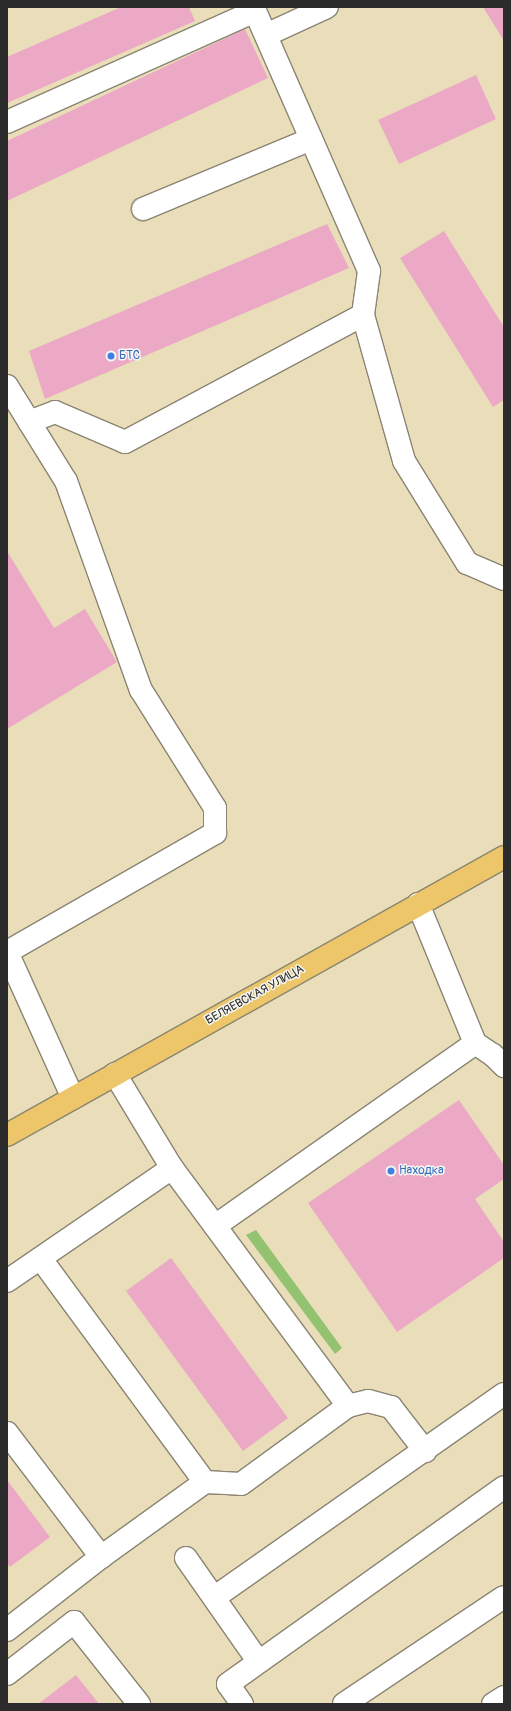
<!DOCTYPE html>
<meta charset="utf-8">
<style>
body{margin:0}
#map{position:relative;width:511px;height:1711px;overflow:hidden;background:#e9deb9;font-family:Pangolin,sans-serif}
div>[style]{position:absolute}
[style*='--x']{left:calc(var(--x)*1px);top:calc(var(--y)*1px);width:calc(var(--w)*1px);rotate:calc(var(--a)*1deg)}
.green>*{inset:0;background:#93c271}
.building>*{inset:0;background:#eca9c5}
.roads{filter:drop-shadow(1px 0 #8a8472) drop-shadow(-1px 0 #8a8472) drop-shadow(0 1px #8a8472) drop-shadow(0 -1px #8a8472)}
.minor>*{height:22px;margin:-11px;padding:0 11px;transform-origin:11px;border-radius:11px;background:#fff}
.major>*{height:22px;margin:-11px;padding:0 11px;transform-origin:11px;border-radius:11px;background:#ecc669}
.dots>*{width:11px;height:11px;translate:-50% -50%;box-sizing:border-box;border:2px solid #f6f6f2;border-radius:50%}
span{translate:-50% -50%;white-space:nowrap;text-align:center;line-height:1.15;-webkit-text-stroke:3px #f6f6f2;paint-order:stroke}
.shop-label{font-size:12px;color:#366cbe}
.left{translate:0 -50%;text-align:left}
.street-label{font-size:12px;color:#2b2b2b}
.frame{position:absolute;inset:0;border:8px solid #2b2b2b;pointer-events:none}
</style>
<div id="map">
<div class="green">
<div style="clip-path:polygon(256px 1230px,342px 1348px,335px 1354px,246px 1235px)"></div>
</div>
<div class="building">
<div style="clip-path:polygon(121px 7px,189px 7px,195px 21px,7px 103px,7px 57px)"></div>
<div style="clip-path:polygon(483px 7px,504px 7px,504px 41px)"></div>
<div style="clip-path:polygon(245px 29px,268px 78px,7px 201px,7px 141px)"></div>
<div style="clip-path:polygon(476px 75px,496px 119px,399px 164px,378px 120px)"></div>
<div style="clip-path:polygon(327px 224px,349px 268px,45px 399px,29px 351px)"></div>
<div style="clip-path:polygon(444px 231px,504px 327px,504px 400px,493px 407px,400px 258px)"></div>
<div style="clip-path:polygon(7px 551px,54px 628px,85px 609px,117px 662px,7px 729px)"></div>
<div style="clip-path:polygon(459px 1100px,504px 1165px,504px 1179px,475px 1199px,504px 1242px,504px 1258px,397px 1332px,308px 1203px)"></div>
<div style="clip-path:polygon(171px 1258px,288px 1418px,243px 1451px,126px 1291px)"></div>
<div style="clip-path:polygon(7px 1480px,50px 1537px,10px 1567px,7px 1563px)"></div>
<div style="clip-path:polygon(76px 1675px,99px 1704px,38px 1704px)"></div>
</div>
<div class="roads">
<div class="minor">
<div style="--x:266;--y:35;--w:67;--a:-24.7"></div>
<div style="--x:7;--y:122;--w:272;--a:-24.1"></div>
<div style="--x:255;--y:11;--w:284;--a:66.3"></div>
<div style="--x:369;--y:271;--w:44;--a:97.8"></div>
<div style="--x:143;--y:209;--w:182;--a:-22.6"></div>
<div style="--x:7;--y:386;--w:112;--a:58.2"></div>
<div style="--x:66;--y:481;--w:222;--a:70.3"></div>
<div style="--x:141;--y:690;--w:139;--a:57.9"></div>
<div style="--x:215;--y:808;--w:25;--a:90"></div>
<div style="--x:215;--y:833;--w:240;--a:150.2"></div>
<div style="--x:29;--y:422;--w:28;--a:-21"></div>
<div style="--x:55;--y:412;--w:76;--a:23.2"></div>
<div style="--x:125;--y:442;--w:270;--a:-28.1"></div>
<div style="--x:363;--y:315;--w:152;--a:74.3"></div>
<div style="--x:404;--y:461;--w:120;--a:58.3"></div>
<div style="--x:467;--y:563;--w:40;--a:23.4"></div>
<div style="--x:418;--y:904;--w:150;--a:67.7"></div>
<div style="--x:475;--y:1043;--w:22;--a:34"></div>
<div style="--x:493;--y:1055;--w:16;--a:45"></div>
<div style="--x:7;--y:952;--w:160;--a:65.7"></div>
<div style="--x:115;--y:1074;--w:110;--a:58.8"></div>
<div style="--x:172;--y:1168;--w:296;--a:53.5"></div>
<div style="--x:215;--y:1226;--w:318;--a:-35.1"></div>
<div style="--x:41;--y:1259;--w:277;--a:53.7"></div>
<div style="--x:7;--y:1281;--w:200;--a:-34.4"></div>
<div style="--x:7;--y:1433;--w:156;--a:52.8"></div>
<div style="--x:101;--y:1557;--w:119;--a:142.2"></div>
<div style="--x:101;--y:1557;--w:128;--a:-35.8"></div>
<div style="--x:205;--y:1482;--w:36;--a:3"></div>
<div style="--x:241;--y:1484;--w:132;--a:-36.1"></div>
<div style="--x:348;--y:1406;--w:21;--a:-14"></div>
<div style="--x:368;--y:1401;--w:24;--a:15"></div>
<div style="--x:391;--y:1407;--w:56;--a:52.3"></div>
<div style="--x:186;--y:1558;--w:126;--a:55"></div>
<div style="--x:215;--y:1597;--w:353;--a:-35.1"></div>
<div style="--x:7;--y:1674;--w:85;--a:-37.8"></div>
<div style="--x:74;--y:1622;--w:105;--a:51.6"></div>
<div style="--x:242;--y:1704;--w:24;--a:-125"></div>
<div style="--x:228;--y:1684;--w:339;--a:-35.5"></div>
<div style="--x:344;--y:1704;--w:192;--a:-33.8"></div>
<div style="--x:493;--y:1704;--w:13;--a:-32"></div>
</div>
<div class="major">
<div style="--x:7;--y:1135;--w:569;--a:-29.22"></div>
</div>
</div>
<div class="dots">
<div style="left:111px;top:356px;background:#3f7fe0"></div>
<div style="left:391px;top:1171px;background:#3f7fe0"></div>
</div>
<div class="shop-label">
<span class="left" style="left:119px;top:356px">БТС</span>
<span class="left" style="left:399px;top:1171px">Находка</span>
</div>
<div class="street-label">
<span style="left:255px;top:995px;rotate:-29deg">БЕЛЯЕВСКАЯ УЛИЦА</span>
</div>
<div class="frame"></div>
</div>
